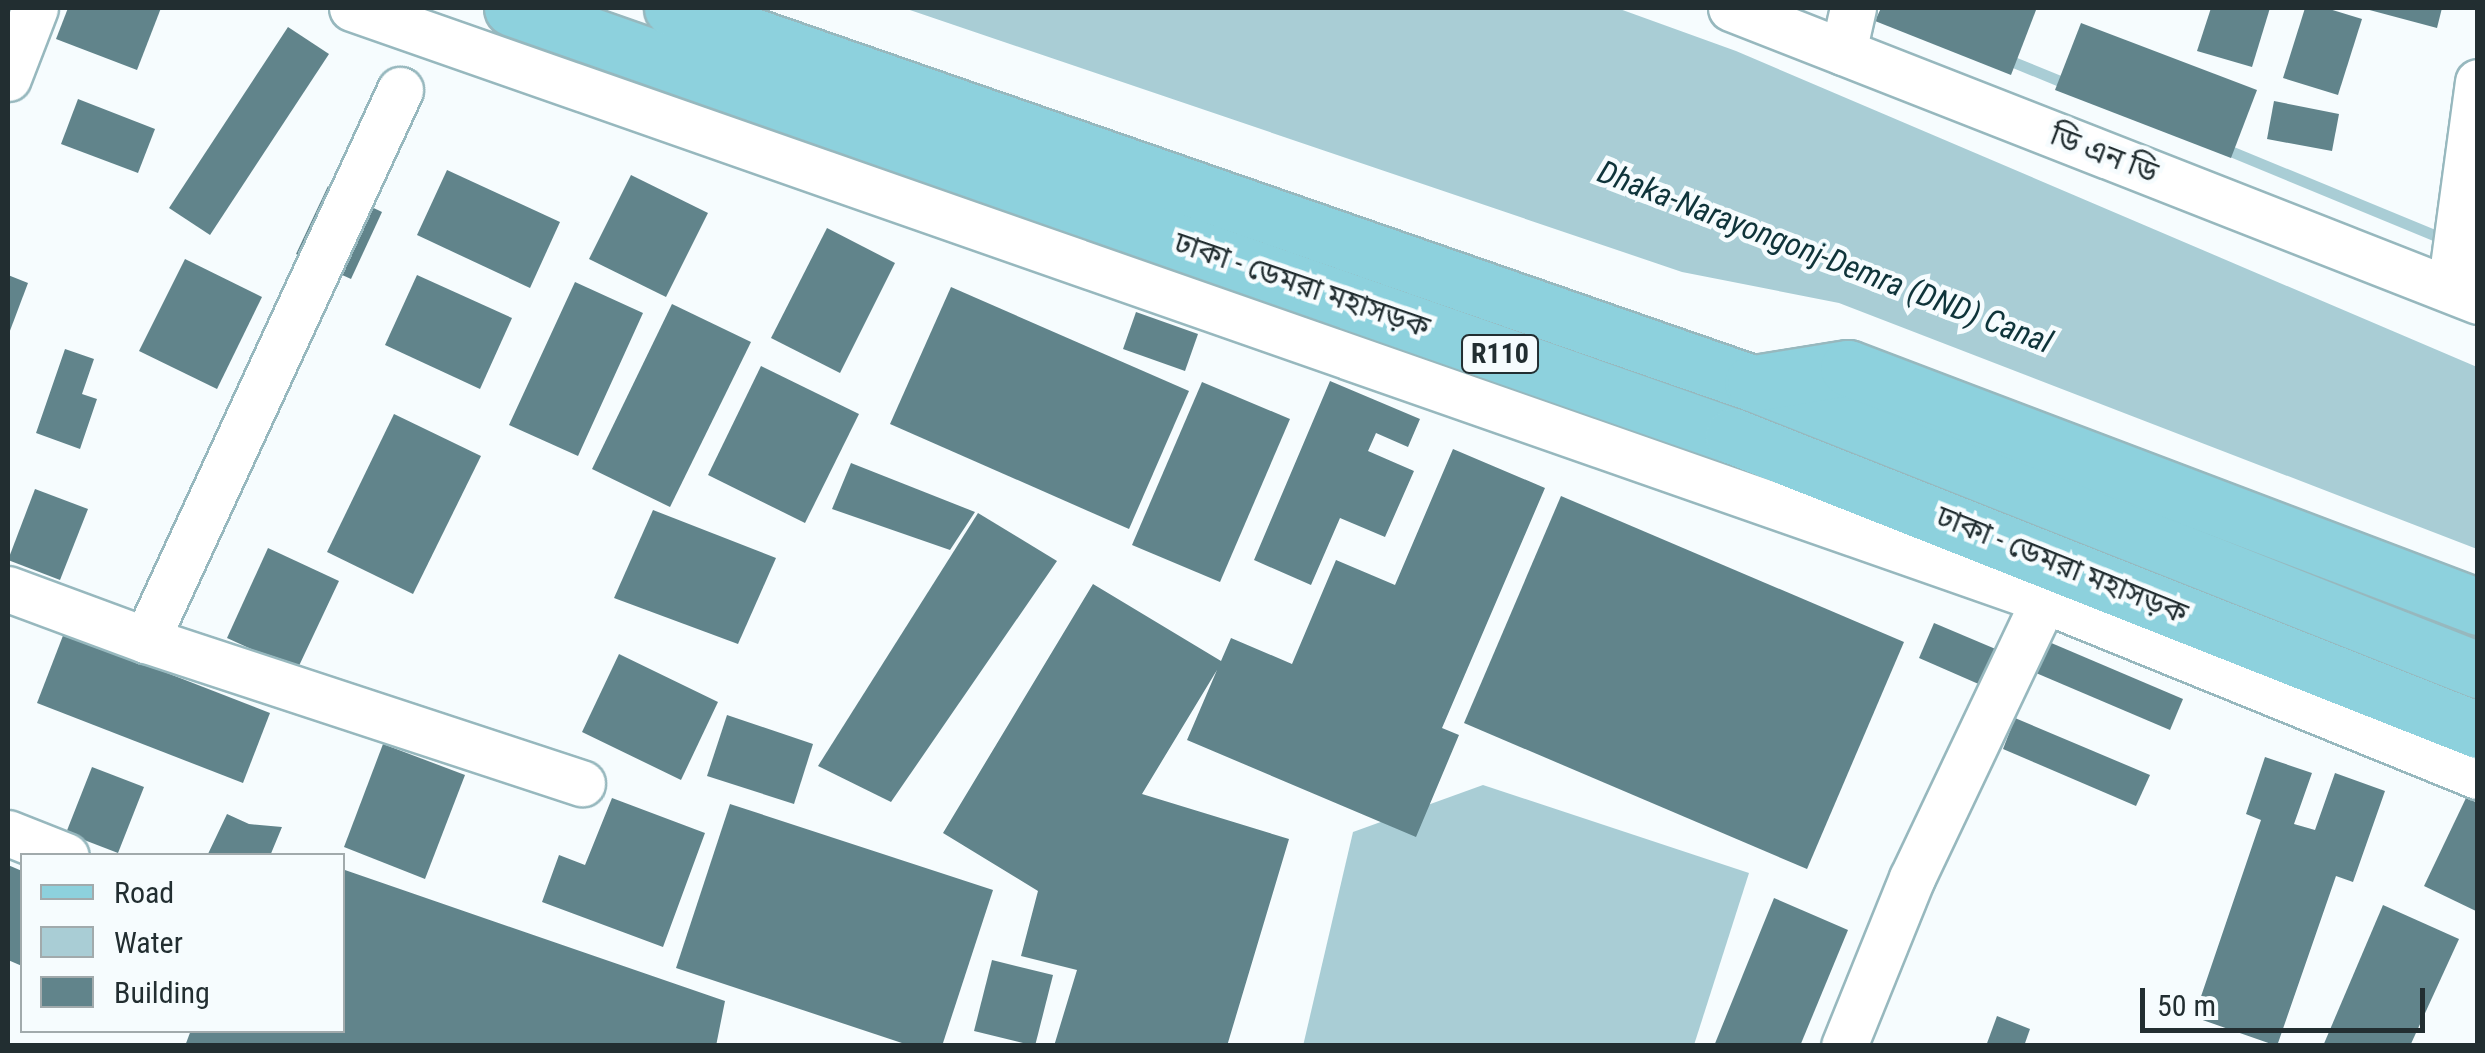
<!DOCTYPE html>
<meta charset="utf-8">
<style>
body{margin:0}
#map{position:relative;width:2485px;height:1053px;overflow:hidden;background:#f6fcfe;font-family:"Roboto Condensed","Noto Sans Bengali",sans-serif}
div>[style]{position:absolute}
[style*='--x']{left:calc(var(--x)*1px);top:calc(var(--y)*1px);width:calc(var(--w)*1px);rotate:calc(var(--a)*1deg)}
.water>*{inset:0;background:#a9cdd5}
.stream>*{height:11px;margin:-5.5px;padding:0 5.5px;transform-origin:5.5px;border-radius:5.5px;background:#a9cdd5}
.building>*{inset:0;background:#61848b}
.roads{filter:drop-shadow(2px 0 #97b8be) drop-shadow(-2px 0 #97b8be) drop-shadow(0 2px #97b8be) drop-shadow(0 -2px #97b8be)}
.minor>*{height:45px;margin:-22.5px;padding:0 22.5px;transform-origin:22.5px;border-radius:22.5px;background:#fff}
.primary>*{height:55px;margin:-27.5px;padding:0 27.5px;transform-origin:27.5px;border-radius:27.5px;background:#8dd1dd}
span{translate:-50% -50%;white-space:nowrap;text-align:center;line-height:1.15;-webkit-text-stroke:9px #f6fcfe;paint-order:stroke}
.shield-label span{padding:2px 8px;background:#f6fcfe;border:2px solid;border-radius:8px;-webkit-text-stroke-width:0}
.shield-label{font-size:28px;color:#222e31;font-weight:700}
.street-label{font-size:30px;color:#222e31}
.water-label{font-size:32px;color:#0f343a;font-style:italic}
.frame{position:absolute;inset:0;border:10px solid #222e31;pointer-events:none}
.legend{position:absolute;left:20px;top:853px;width:325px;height:180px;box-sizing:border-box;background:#f6fcfe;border:2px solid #a1aaac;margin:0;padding:12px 18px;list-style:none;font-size:30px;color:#222e31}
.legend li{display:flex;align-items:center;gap:20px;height:50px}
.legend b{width:50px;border:2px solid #a1aaac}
.scale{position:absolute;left:2140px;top:988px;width:285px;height:45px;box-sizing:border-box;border:5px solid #222e31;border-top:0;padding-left:12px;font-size:30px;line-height:35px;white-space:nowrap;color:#222e31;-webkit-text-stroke:8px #f6fcfe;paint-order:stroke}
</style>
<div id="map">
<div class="water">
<div style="clip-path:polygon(904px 8px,1617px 8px,1736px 51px,2477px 367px,2477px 549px,1839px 303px,1682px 272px)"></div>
<div style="clip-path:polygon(1483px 785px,1749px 873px,1694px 1045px,1303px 1046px,1353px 832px)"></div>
</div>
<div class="stream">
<div style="--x:2006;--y:59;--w:71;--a:22.2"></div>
<div style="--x:2223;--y:148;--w:241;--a:22.4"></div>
</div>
<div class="building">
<div style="clip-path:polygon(68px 8px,161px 8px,137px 70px,56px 39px)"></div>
<div style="clip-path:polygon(1881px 8px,2029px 8px,2036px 10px,2011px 75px,1875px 21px)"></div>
<div style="clip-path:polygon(2211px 8px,2270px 8px,2252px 67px,2197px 51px)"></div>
<div style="clip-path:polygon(2305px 8px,2326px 8px,2362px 19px,2338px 95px,2283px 78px)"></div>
<div style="clip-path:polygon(2362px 8px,2442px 8px,2437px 28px)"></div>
<div style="clip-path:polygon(2081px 23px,2257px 90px,2231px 158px,2055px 90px)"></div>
<div style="clip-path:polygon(288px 27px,329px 54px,210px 235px,169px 208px)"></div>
<div style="clip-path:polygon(78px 99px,155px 129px,138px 173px,61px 144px)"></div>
<div style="clip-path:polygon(2274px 101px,2339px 114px,2332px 151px,2267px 139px)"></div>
<div style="clip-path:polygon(447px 170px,560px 222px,530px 288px,417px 235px)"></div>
<div style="clip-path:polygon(631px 175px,708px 213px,666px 297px,589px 259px)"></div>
<div style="clip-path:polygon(328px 186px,382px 212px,351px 279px,296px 254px)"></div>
<div style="clip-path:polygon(827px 228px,895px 263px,840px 373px,771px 338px)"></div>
<div style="clip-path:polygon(185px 259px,262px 297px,217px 389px,139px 351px)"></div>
<div style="clip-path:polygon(8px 275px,28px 283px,8px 336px)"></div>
<div style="clip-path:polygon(417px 275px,512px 318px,480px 389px,385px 345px)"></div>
<div style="clip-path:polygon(575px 282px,643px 313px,578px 456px,509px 425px)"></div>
<div style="clip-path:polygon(951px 287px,1189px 391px,1129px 529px,890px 424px)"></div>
<div style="clip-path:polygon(672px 304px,751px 342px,670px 507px,592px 469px)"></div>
<div style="clip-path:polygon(1136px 312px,1198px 334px,1185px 371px,1123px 349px)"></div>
<div style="clip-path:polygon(65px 349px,94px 359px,82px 394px,97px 399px,80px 449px,36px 433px)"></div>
<div style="clip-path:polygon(761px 366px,859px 414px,805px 523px,708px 475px)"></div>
<div style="clip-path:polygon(1330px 381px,1420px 419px,1408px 447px,1376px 433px,1368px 451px,1414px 471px,1385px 537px,1340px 518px,1311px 585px,1254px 560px)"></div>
<div style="clip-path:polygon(1202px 382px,1290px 419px,1220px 582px,1132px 545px)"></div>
<div style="clip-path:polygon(394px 414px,481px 456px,413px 594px,327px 552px)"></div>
<div style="clip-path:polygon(1453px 449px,1545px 488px,1442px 728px,1459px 735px,1416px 837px,1187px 740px,1217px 670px,1142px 794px,1289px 839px,1227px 1046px,1054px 1046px,1077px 970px,1021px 956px,1038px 891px,943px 833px,1093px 584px,1221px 661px,1231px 638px,1292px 664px,1336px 560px,1395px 585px)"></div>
<div style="clip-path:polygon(851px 463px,975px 512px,950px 550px,832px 509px)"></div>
<div style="clip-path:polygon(35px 489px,88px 509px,60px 580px,8px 560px)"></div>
<div style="clip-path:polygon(1561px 496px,1904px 642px,1807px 869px,1464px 723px)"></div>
<div style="clip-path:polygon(653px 510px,776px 558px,738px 644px,614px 598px)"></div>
<div style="clip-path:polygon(978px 513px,1057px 561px,891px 802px,818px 766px)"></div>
<div style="clip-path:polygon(268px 548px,339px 581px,297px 670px,227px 638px)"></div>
<div style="clip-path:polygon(1934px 623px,2005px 653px,1990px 689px,1919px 658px)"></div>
<div style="clip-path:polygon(64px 633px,270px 713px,243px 783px,37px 703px)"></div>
<div style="clip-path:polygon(2049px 642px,2183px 699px,2170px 730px,2036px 673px)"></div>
<div style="clip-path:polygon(619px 654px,718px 702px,681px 780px,582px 732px)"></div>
<div style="clip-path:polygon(727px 715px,813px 744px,794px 804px,707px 776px)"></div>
<div style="clip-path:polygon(2015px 718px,2150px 775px,2136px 806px,2003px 749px)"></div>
<div style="clip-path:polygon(383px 744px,465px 775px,425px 879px,344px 847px)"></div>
<div style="clip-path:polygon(2265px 757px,2312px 773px,2294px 824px,2315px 830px,2335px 773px,2385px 791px,2353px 882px,2336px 876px,2277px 1046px,2194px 1017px,2261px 820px,2246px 814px)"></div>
<div style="clip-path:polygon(92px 767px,144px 787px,118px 853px,66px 833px)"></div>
<div style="clip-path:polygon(612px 798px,705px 833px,663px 947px,542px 902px,559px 855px,585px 865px)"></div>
<div style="clip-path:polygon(2466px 798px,2478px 803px,2478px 912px,2424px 886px)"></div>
<div style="clip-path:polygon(730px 804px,993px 890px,942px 1046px,911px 1046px,676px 968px)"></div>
<div style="clip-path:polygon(227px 814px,249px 824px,282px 827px,270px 856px,207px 856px)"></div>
<div style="clip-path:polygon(8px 865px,22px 871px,22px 966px,8px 960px)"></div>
<div style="clip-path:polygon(342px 869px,725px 1001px,716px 1046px,185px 1046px,191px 1030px,342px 1030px)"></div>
<div style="clip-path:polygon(1774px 898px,1848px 930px,1800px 1046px,1714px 1046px)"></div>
<div style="clip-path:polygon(2383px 905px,2459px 939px,2410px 1046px,2323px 1046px)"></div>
<div style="clip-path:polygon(992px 960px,1053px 975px,1035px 1046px,974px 1031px)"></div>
<div style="clip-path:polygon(1997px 1016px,2030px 1029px,2024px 1046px,1986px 1046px)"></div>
</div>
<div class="roads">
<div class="minor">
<div style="--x:352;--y:8;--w:1793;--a:19.28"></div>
<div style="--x:2044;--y:600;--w:468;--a:22.1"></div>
<div style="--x:1731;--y:8;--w:802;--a:21.42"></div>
<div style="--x:1843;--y:52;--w:45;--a:-77.2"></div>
<div style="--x:8;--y:78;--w:75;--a:-68.9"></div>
<div style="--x:2450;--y:289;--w:209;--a:-82.3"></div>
<div style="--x:8;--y:589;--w:147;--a:20.3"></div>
<div style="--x:146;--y:640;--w:459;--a:18.2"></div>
<div style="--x:146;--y:640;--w:606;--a:-65.21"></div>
<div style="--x:8;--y:833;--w:62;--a:21.6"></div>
<div style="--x:1844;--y:1046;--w:181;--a:-68"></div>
<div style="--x:1912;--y:878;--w:308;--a:-64.6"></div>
</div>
<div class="primary">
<div style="--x:512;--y:8;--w:1294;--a:19.32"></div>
<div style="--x:1733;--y:436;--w:801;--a:21.54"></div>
<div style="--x:672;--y:8;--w:1143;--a:19.15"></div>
<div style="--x:1752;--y:383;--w:781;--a:21.57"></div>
<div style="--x:1755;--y:383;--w:94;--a:-9.2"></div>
<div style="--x:1848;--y:368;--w:674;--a:20.77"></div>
</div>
</div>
<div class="shield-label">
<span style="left:1500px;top:354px">R110</span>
</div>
<div class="street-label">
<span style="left:2104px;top:154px;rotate:21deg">ডি এন ডি</span>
<span style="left:1302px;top:285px;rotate:19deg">ঢাকা - ডেমরা মহাসড়ক</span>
<span style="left:2062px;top:565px;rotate:22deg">ঢাকা - ডেমরা মহাসড়ক</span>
</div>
<div class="water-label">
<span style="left:1825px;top:257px;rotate:21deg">Dhaka-Narayongonj-Demra (DND) Canal</span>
</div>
<div class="frame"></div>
<ul class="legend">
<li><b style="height:12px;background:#8dd1dd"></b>Road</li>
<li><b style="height:28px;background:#a9cdd5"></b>Water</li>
<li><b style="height:28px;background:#61848b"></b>Building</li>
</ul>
<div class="scale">50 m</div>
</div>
